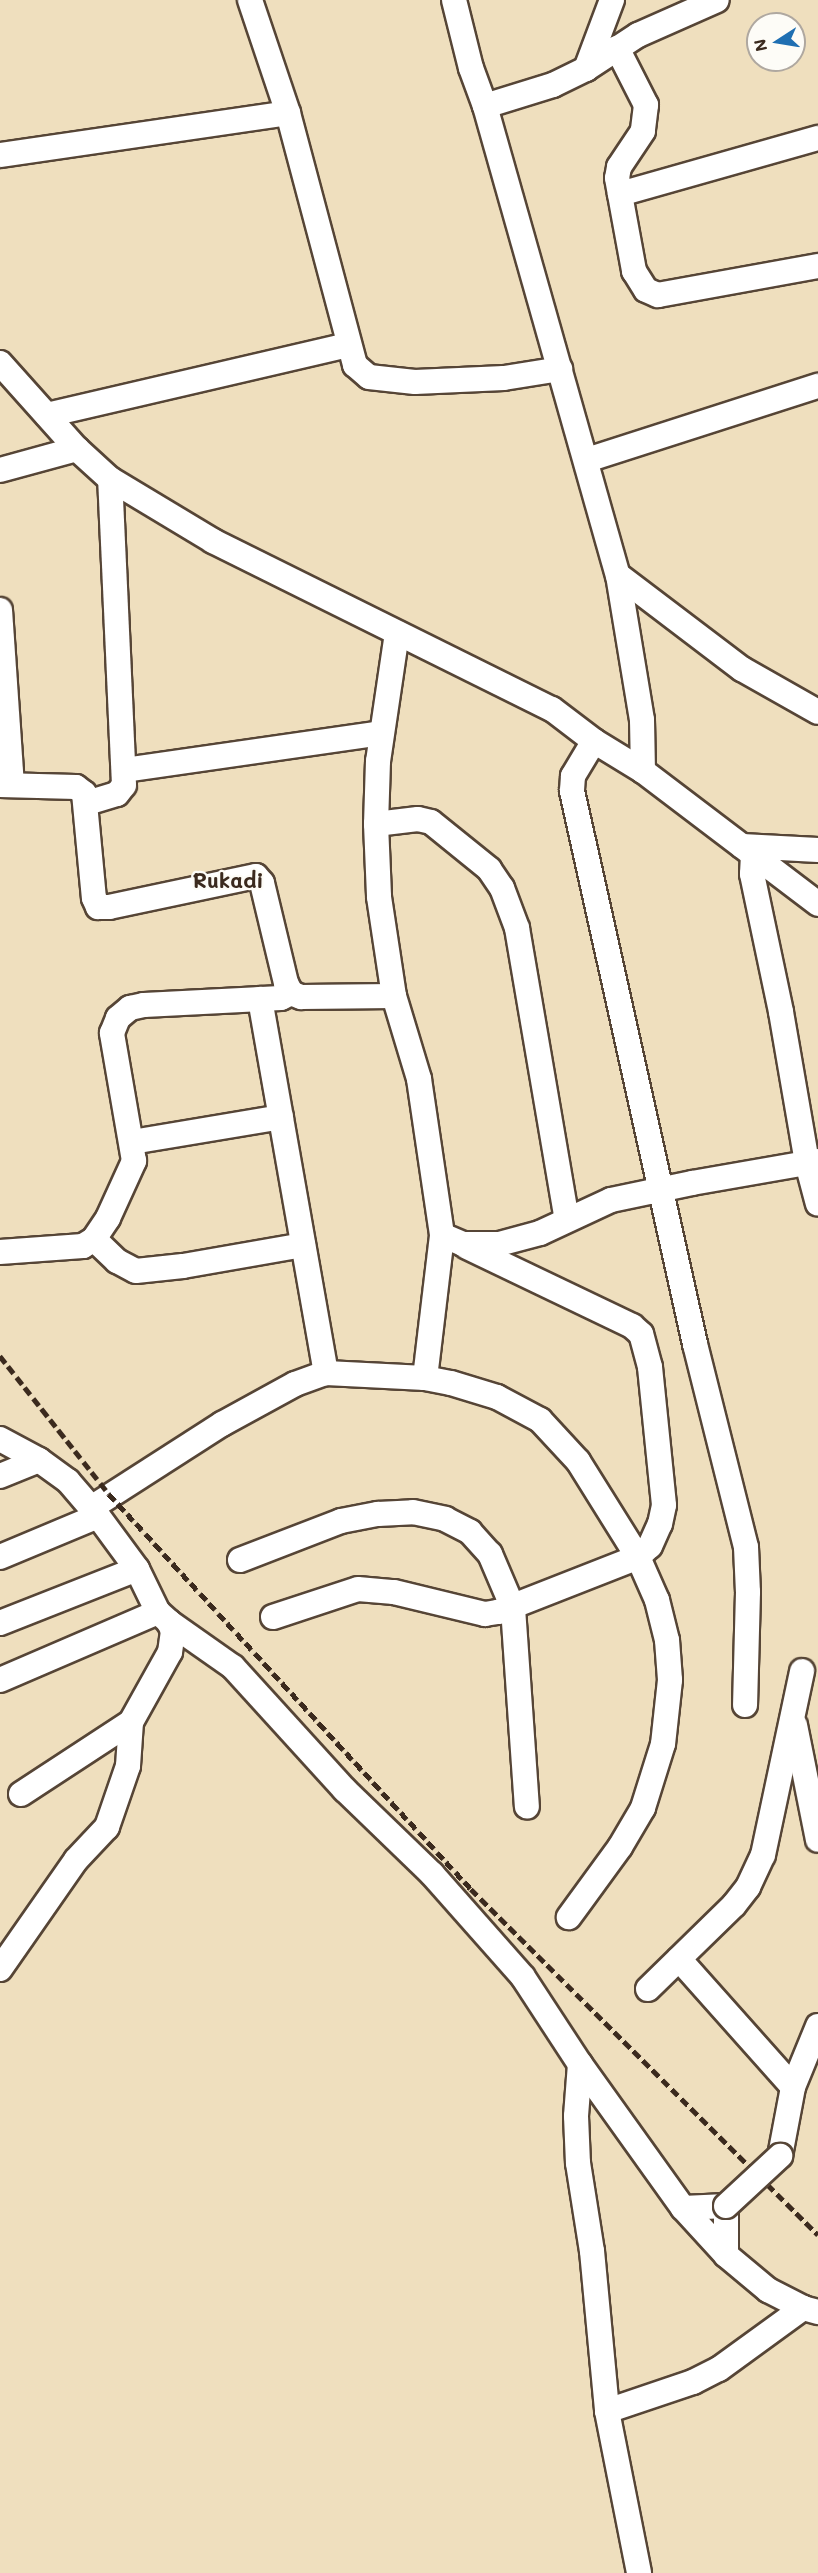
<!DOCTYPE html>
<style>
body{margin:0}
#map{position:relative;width:818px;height:2573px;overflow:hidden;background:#efdfbe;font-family:Mali,sans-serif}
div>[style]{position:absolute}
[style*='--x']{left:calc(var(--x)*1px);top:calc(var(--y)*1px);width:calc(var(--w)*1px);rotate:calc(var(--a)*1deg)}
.roads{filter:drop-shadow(2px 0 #564536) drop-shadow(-2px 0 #564536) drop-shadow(0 2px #564536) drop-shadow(0 -2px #564536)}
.minor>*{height:24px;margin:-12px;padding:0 12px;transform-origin:12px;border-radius:12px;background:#fff}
.rail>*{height:4.5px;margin-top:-2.25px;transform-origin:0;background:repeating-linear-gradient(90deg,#3b2a1e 0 9px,transparent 0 13.5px)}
.bridges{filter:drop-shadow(2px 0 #564536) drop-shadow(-2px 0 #564536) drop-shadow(0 2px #564536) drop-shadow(0 -2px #564536)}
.minor-bridge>*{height:24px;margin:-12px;padding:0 12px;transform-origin:12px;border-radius:12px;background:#fff}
span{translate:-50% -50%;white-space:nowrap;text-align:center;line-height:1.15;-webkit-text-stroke:4.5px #fdfcf7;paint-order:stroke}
.quarter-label{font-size:21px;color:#3b2a1e;font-weight:700}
.north{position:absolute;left:746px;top:12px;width:60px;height:60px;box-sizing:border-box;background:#fdfcf7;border:2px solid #afa8a0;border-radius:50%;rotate:258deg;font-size:16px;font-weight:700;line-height:24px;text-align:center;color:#3b2a1e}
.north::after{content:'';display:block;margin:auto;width:21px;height:27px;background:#1f6fb2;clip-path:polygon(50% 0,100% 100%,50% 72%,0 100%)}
</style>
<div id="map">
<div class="roads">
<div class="minor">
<div style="--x:250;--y:0;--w:119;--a:71.4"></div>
<div style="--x:288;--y:113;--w:261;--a:75.1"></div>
<div style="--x:355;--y:365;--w:18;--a:41"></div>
<div style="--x:369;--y:377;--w:46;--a:6.2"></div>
<div style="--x:415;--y:382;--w:89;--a:-2.6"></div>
<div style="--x:504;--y:378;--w:57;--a:-9.1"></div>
<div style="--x:454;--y:0;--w:70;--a:76"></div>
<div style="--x:471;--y:68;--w:40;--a:69.8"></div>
<div style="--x:485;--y:106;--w:71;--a:-17.2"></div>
<div style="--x:553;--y:85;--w:37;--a:-26"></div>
<div style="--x:586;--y:69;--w:62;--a:-33.2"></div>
<div style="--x:638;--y:35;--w:86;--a:-23.9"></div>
<div style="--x:617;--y:48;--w:64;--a:63"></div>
<div style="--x:646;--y:105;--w:26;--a:97"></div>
<div style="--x:643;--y:131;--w:43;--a:123.7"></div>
<div style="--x:619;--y:167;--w:11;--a:100"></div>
<div style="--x:617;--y:178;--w:95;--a:79.6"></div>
<div style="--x:634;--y:271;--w:22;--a:58"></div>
<div style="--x:646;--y:290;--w:13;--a:23"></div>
<div style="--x:658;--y:295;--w:163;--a:-10.3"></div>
<div style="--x:586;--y:69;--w:74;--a:-69.4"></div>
<div style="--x:485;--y:106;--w:487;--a:74.2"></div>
<div style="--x:618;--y:575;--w:147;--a:80.6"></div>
<div style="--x:642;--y:720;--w:51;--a:88.9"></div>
<div style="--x:0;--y:155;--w:291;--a:-8.3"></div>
<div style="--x:620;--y:194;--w:206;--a:-15.8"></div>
<div style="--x:0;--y:363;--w:115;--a:48.2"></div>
<div style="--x:77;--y:449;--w:45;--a:42.3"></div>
<div style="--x:110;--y:479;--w:120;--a:31"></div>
<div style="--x:213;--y:541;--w:378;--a:26.4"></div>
<div style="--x:552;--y:709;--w:53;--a:37.3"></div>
<div style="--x:594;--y:741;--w:57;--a:31.5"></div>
<div style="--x:643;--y:771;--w:220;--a:37.2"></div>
<div style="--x:47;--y:415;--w:309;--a:-13.1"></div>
<div style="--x:587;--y:460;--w:243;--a:-17.8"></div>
<div style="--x:0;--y:470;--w:80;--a:-15.3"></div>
<div style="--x:618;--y:575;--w:156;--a:37.2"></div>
<div style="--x:742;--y:669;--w:87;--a:29.5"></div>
<div style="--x:0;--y:610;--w:175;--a:86.1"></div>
<div style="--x:397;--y:633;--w:129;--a:98.4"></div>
<div style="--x:378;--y:761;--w:63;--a:91.8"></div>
<div style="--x:376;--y:824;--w:73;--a:87.6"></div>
<div style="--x:379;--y:897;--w:100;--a:81.4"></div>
<div style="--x:394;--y:996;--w:87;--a:73.2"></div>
<div style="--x:419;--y:1079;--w:158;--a:81.6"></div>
<div style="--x:442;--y:1235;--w:23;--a:23"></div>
<div style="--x:463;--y:1244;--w:36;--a:0"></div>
<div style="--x:499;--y:1244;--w:42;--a:-15"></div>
<div style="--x:540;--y:1233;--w:78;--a:-24.9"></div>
<div style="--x:611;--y:1200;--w:83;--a:-11.9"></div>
<div style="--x:692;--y:1183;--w:128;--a:-9.9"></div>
<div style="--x:594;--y:741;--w:41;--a:121"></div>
<div style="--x:573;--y:776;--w:15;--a:94"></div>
<div style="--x:572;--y:791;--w:567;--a:77.46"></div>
<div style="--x:695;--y:1344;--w:209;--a:75.9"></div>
<div style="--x:746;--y:1547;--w:45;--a:87.5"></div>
<div style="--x:748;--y:1592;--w:113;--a:91.5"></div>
<div style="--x:125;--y:770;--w:259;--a:-8.2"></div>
<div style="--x:0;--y:785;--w:76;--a:1.5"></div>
<div style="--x:76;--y:787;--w:10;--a:37"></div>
<div style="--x:84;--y:793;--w:105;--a:84.6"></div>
<div style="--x:94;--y:898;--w:10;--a:66"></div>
<div style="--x:98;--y:907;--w:11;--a:0"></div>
<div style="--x:109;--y:907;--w:150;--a:-11.9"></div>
<div style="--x:256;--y:876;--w:9;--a:49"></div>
<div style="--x:262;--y:883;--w:103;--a:76.5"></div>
<div style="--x:286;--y:983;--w:11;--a:63"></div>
<div style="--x:291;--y:993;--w:11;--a:22"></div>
<div style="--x:301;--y:997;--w:93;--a:-0.6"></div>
<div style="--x:87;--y:803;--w:31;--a:-17"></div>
<div style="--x:117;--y:794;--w:11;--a:-52"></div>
<div style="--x:124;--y:785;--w:306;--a:-92.6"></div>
<div style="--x:376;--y:824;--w:42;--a:-6.8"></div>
<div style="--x:418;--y:819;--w:13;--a:13"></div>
<div style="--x:431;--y:822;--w:75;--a:39"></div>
<div style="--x:489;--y:869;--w:23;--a:56"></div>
<div style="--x:502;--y:888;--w:43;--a:69.4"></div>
<div style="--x:517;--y:928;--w:295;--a:80.3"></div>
<div style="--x:742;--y:846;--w:76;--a:3"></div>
<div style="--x:753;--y:855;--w:19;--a:93"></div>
<div style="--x:752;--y:874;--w:141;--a:78.1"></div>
<div style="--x:781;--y:1012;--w:153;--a:80.2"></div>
<div style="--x:807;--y:1163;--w:42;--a:75"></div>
<div style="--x:260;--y:999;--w:380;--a:80"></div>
<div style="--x:132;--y:1142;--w:151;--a:-9.5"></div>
<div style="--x:94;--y:1239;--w:32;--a:44"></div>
<div style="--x:117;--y:1261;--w:21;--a:28"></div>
<div style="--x:136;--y:1271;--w:47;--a:-6.1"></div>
<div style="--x:183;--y:1266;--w:122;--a:-9.9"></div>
<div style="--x:0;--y:1252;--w:83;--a:-4.1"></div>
<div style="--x:83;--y:1246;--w:13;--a:-32"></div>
<div style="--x:94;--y:1239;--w:25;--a:-56"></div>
<div style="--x:108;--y:1218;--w:63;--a:-65.5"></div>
<div style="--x:134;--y:1161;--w:130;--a:-99.8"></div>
<div style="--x:112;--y:1033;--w:16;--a:-68"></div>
<div style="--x:118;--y:1018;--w:16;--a:-40"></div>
<div style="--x:130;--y:1008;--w:14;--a:-12"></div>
<div style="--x:144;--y:1005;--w:137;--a:-2.9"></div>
<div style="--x:281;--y:998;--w:11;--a:-27"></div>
<div style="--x:425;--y:1378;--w:144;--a:-83.2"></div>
<div style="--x:0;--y:1439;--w:44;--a:28.3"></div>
<div style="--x:39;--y:1460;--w:36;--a:36"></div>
<div style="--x:68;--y:1481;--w:46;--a:49.4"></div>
<div style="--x:98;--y:1516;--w:66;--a:53.7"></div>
<div style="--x:137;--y:1569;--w:48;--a:64"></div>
<div style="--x:158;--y:1612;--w:15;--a:42"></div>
<div style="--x:169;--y:1622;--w:10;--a:66"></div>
<div style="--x:173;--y:1631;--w:21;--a:98"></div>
<div style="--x:170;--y:1652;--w:80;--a:119.1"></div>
<div style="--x:131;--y:1722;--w:44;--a:93.9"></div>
<div style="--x:128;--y:1766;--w:65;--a:109"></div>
<div style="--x:107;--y:1827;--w:45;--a:133.2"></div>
<div style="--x:76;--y:1860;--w:133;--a:124.9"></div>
<div style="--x:0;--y:1476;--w:42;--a:-22.3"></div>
<div style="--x:91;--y:1508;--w:156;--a:-32.7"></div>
<div style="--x:222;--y:1424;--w:83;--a:-28.7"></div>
<div style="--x:295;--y:1384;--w:33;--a:-20"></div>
<div style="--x:326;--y:1373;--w:99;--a:2.9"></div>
<div style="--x:425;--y:1378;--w:26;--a:11"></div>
<div style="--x:451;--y:1383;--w:48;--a:16.9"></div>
<div style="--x:497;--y:1397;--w:49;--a:28.1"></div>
<div style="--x:540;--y:1420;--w:56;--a:47.2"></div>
<div style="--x:578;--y:1461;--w:113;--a:58"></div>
<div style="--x:638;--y:1557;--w:47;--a:66.2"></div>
<div style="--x:657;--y:1600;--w:41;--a:76"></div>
<div style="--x:667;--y:1640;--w:40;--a:85.7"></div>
<div style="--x:670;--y:1680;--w:64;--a:96.2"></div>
<div style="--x:663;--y:1744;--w:67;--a:107.4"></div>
<div style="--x:643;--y:1808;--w:45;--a:120.5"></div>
<div style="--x:620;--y:1847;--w:87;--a:126.1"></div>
<div style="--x:0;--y:1557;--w:106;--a:-22.7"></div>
<div style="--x:240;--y:1560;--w:108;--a:-21.1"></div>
<div style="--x:341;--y:1521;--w:38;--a:-11"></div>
<div style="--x:378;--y:1514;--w:35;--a:-3"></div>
<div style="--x:413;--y:1512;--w:33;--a:12"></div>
<div style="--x:445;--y:1519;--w:28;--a:27"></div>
<div style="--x:470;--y:1532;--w:30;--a:48"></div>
<div style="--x:490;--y:1554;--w:59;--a:66.9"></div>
<div style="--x:513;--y:1608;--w:199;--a:86"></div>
<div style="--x:273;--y:1617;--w:89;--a:-18.2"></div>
<div style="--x:358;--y:1589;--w:36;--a:5"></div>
<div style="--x:394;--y:1592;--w:94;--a:13.6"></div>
<div style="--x:485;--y:1614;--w:13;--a:-9"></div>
<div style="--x:498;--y:1612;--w:150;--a:-21.4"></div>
<div style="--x:638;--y:1557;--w:16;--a:-43"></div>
<div style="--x:650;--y:1546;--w:24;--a:-66"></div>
<div style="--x:660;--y:1524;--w:19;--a:-78"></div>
<div style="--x:664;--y:1505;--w:139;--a:-95.8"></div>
<div style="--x:650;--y:1367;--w:34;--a:-105"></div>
<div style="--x:641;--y:1334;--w:12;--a:-138"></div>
<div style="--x:632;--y:1326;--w:183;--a:-154.4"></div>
<div style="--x:169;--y:1622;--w:78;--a:35.1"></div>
<div style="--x:233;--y:1667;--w:166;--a:47.7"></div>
<div style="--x:345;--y:1790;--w:121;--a:44"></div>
<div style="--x:432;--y:1874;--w:137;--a:48.5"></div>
<div style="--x:523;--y:1977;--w:104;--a:56.8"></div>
<div style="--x:580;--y:2064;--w:177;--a:54.4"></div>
<div style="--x:683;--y:2208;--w:64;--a:47.5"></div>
<div style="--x:726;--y:2255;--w:55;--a:39.8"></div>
<div style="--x:768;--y:2290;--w:39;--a:27"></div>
<div style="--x:803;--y:2308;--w:16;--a:15"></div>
<div style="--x:0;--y:1623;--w:147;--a:-21.5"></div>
<div style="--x:0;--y:1680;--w:172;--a:-23.3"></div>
<div style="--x:795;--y:1725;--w:117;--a:78.7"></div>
<div style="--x:21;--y:1794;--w:131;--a:-33.2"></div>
<div style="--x:679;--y:1959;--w:171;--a:48.3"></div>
<div style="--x:648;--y:1989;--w:120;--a:-44.3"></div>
<div style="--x:734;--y:1905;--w:23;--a:-52"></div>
<div style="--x:748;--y:1887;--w:35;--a:-65"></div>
<div style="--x:763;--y:1855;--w:188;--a:-78"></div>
<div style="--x:580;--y:2064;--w:52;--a:94.4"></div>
<div style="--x:576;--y:2116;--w:47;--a:87.6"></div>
<div style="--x:578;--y:2163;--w:89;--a:81"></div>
<div style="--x:592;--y:2251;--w:161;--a:84.6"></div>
<div style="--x:607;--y:2411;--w:165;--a:78.8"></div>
<div style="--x:780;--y:2156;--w:70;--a:-79.3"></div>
<div style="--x:793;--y:2087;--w:66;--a:-67.7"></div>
<div style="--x:683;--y:2208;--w:43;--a:-2.7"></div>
<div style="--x:726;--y:2206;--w:49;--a:90"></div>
<div style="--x:607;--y:2411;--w:91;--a:-18.6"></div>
<div style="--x:693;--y:2382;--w:29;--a:-27"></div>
<div style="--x:719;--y:2369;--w:104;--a:-36"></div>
</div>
</div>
<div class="rail">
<div style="--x:0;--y:1356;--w:176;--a:51.7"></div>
<div style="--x:109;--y:1494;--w:536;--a:47.5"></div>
<div style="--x:471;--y:1889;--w:490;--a:44.9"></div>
</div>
<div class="bridges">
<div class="minor-bridge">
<div style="--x:726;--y:2206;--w:74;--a:-42.8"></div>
</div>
</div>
<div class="quarter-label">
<span style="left:228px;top:880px">Rukadi</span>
</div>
<div class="north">N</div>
</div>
